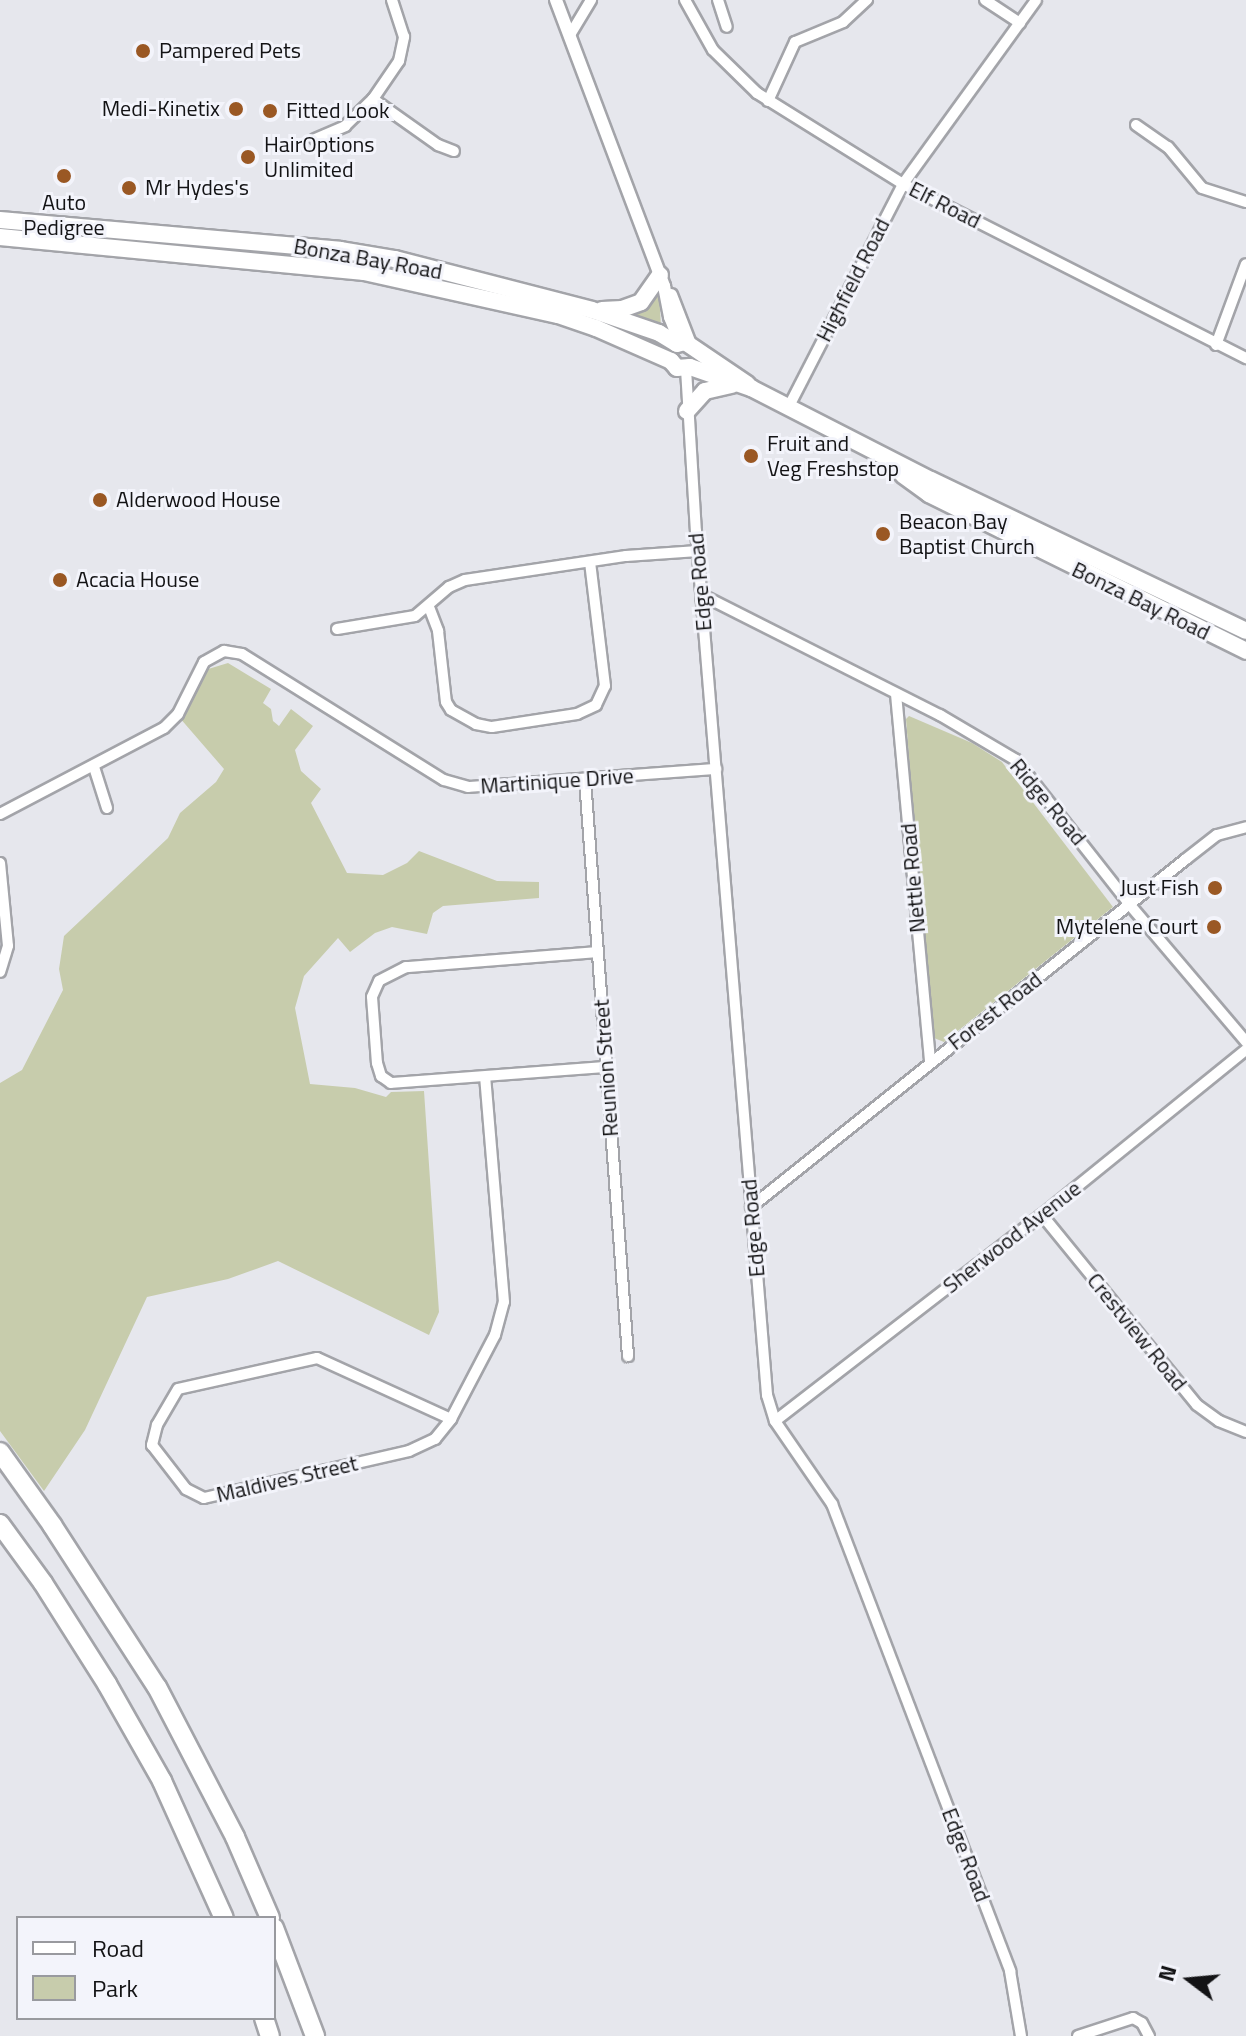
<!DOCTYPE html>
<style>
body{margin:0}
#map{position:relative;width:1246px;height:2036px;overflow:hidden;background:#e6e7ed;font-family:"Titillium Web",sans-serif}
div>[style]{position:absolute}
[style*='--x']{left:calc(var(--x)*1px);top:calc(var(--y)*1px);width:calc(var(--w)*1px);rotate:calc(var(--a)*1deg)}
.green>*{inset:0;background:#c7ccac}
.roads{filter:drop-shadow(2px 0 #a3a4a9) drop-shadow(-2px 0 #a3a4a9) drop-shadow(0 2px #a3a4a9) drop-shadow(0 -2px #a3a4a9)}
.minor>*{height:10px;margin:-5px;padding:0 5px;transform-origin:5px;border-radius:5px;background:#fff}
.tertiary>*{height:12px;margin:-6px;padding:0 6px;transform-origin:6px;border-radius:6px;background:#fff}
.primary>*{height:16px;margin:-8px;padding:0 8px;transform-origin:8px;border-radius:8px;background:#fff}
.motorway>*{height:18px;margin:-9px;padding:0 9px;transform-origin:9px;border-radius:9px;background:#fff}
.dots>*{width:22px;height:22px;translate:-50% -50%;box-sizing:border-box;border:4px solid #f3f4fb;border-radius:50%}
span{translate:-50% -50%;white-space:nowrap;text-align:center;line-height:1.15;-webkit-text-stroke:6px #f3f4fb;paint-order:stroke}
.poi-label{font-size:22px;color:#131315}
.left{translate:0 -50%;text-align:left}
.right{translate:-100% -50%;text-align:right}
.street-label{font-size:22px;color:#131315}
.legend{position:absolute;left:16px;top:1916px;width:260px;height:104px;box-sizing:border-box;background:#f3f4fb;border:2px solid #999a9f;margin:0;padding:10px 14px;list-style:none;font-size:24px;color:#131315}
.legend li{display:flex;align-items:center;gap:16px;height:40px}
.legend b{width:40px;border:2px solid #999a9f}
.north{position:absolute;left:1150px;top:1940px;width:80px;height:80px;-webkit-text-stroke:6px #f3f4fb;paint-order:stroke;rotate:286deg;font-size:22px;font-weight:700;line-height:32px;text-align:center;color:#131315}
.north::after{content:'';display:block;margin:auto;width:28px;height:36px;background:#131315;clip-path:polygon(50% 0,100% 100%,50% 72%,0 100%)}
</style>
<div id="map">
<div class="green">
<div style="clip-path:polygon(659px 292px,661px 327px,633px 317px,632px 313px,651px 304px)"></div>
<div style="clip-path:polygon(228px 663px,271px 689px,263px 703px,271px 709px,273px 721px,279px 726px,291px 709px,313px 726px,295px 750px,301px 771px,321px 789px,311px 803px,347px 873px,383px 875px,407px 863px,419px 851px,497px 881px,539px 882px,539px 898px,443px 906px,433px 913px,427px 934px,392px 927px,375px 933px,350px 952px,338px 938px,304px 976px,295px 1008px,310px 1084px,355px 1088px,386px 1097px,391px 1092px,424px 1091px,439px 1312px,429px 1335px,278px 1261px,228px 1279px,147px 1297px,85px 1430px,44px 1491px,0 1431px,0 1083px,22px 1070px,63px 990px,59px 969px,64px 936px,168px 838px,180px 813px,216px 782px,224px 769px,179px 717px,205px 670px)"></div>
<div style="clip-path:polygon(909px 716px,972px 743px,1002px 762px,1113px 907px,944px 1042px,934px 1038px,930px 1027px,906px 719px)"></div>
</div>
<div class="roads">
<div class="minor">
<div style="--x:685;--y:0;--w:57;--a:60.8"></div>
<div style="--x:713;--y:50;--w:62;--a:44.3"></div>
<div style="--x:757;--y:93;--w:172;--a:31.9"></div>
<div style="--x:903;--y:184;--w:385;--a:26.9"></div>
<div style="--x:718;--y:0;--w:28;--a:72"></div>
<div style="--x:985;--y:0;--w:42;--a:33.3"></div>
<div style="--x:570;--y:35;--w:41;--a:-59"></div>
<div style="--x:373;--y:99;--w:80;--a:35.3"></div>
<div style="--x:438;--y:145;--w:17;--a:21"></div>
<div style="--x:768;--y:101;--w:65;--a:-65.4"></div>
<div style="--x:795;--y:42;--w:52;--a:-22.6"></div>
<div style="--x:843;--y:22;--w:33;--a:-43"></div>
<div style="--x:1136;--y:125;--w:39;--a:35"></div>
<div style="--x:1168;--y:147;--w:53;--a:50.3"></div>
<div style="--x:1202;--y:188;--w:46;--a:17.7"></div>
<div style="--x:315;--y:139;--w:33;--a:-23"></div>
<div style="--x:345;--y:126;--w:39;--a:-44"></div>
<div style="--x:373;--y:99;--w:46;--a:-55.6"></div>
<div style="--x:399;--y:61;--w:25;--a:-78"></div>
<div style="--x:404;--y:37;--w:39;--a:-108"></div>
<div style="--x:1216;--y:345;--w:86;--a:-69.7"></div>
<div style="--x:686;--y:369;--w:162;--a:86.5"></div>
<div style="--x:696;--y:531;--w:867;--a:85.3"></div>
<div style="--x:767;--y:1395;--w:27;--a:73"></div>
<div style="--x:775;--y:1421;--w:101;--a:55.5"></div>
<div style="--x:832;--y:1504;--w:500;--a:69.1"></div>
<div style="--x:1010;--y:1971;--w:66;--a:80.4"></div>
<div style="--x:788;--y:408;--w:252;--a:-62.8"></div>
<div style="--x:903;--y:184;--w:227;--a:-54.1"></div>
<div style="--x:702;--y:595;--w:267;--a:26.8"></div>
<div style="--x:940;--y:715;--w:88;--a:30.6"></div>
<div style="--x:1016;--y:760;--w:184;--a:51.8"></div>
<div style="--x:1130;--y:905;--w:180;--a:49.7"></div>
<div style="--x:429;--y:607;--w:26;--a:69"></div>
<div style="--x:438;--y:631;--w:71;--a:83.6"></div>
<div style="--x:446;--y:702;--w:9;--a:58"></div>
<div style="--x:451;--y:710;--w:29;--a:29"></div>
<div style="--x:476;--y:724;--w:16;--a:11"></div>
<div style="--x:492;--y:727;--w:86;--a:-8.7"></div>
<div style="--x:577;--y:714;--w:21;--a:-25"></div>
<div style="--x:596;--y:705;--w:21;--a:-65"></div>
<div style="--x:605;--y:686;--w:125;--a:-96.9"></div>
<div style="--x:337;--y:629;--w:79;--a:-9.5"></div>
<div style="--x:415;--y:616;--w:45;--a:-40.5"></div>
<div style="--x:449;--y:587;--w:17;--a:-24"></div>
<div style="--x:465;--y:580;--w:163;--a:-8.5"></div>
<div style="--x:626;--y:556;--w:72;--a:-4"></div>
<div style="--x:896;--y:694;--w:370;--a:84.7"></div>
<div style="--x:94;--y:767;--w:43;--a:72.4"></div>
<div style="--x:585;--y:780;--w:578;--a:85.73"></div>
<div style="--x:0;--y:814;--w:185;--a:-27.7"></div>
<div style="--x:164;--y:728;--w:20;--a:-45"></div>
<div style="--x:178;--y:714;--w:58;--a:-63.4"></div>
<div style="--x:204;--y:662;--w:23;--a:-29"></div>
<div style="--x:224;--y:651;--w:18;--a:9"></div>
<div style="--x:242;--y:654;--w:238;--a:32"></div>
<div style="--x:444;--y:780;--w:25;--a:16"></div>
<div style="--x:468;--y:787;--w:249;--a:-4.2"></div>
<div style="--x:0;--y:863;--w:83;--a:84.5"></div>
<div style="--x:8;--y:946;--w:27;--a:107"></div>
<div style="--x:598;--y:952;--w:193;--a:175.5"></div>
<div style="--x:406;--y:967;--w:30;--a:153"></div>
<div style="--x:379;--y:981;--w:17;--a:114"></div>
<div style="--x:372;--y:997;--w:66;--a:85.7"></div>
<div style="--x:377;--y:1063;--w:14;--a:73"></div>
<div style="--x:381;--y:1076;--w:12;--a:35"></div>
<div style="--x:391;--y:1083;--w:216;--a:-4.3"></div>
<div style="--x:751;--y:1207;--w:557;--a:-38.66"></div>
<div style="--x:1186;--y:859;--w:39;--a:-38"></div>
<div style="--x:1217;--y:835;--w:30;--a:-15"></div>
<div style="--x:1042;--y:1215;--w:245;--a:50.8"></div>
<div style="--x:1197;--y:1405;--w:27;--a:36"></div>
<div style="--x:1219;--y:1421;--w:29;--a:22"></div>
<div style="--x:451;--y:1419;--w:147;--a:-155.5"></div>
<div style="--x:317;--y:1358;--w:142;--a:167.4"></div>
<div style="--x:178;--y:1389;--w:42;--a:120.3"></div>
<div style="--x:157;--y:1425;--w:21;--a:104"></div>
<div style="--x:152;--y:1445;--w:56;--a:52.3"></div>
<div style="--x:186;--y:1489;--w:20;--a:27"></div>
<div style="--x:204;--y:1498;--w:210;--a:-12.9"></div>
<div style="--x:409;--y:1451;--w:29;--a:-25"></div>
<div style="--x:435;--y:1439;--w:26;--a:-51"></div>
<div style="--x:451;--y:1419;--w:95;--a:-62.4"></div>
<div style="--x:495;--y:1335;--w:34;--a:-75"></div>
<div style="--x:504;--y:1302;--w:226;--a:-94.8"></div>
<div style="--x:775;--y:1421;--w:337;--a:-37.7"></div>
<div style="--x:1042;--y:1215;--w:262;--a:-39"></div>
<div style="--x:1078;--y:2036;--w:58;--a:-18.1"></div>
<div style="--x:1133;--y:2018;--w:10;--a:29"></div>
<div style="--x:1142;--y:2023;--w:15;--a:62"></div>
</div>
<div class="tertiary">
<div style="--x:556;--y:0;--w:306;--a:69.3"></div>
<div style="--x:664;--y:286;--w:32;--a:79"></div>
<div style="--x:670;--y:317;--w:27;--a:68"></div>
<div style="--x:671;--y:295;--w:53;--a:68.8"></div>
</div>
<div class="primary">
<div style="--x:0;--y:220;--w:341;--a:5"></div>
<div style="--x:340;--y:250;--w:56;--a:9.3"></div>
<div style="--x:395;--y:259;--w:203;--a:14.5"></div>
<div style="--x:592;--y:310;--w:71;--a:18.9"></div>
<div style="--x:659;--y:333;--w:21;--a:31"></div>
<div style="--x:677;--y:344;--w:8;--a:-14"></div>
<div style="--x:685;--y:342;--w:75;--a:34.1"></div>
<div style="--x:0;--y:237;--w:366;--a:5.5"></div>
<div style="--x:364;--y:272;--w:199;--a:12.5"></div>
<div style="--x:558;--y:315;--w:40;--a:18.9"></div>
<div style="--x:596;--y:328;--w:82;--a:23.7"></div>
<div style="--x:671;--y:361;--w:9;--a:49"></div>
<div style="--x:677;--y:368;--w:13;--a:-4"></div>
<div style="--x:690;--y:367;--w:65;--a:19"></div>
<div style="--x:751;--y:388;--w:202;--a:27.1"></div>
<div style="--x:931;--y:480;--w:349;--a:25.6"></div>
<div style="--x:602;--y:310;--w:20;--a:-3"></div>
<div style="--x:622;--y:309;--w:20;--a:-20"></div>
<div style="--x:641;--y:302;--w:33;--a:-55"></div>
<div style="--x:687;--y:411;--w:27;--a:-48"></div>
<div style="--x:705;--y:391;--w:28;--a:-13"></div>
<div style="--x:903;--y:475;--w:32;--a:36"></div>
<div style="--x:929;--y:494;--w:354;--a:26.3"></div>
</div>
<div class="motorway">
<div style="--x:0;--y:1452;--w:90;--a:54.5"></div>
<div style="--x:52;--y:1525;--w:193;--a:57.1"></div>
<div style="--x:157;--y:1687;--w:169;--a:62.5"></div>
<div style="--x:235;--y:1837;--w:88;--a:66.6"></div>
<div style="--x:0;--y:1524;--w:73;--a:53.9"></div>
<div style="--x:43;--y:1583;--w:120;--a:57.6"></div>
<div style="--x:107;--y:1684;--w:112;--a:60.4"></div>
<div style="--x:162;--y:1781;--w:150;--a:65.7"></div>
<div style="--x:274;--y:1928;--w:116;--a:69.2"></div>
<div style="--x:264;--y:2018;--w:19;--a:72"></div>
</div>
</div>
<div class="dots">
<div style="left:143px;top:51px;background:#9a5824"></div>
<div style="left:236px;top:109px;background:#9a5824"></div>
<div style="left:270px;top:111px;background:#9a5824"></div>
<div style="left:248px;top:157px;background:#9a5824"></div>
<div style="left:64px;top:176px;background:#9a5824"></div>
<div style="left:129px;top:188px;background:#9a5824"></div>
<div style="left:751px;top:456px;background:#9a5824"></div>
<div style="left:100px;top:500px;background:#9a5824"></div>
<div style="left:883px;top:534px;background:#9a5824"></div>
<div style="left:60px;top:580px;background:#9a5824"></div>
<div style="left:1215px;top:888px;background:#9a5824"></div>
<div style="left:1214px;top:927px;background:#9a5824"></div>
</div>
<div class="poi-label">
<span class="left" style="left:159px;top:51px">Pampered Pets</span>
<span class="right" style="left:220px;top:109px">Medi-Kinetix</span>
<span class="left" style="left:286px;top:111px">Fitted Look</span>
<span class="left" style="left:264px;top:157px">HairOptions<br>Unlimited</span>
<span class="left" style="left:145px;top:188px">Mr Hydes's</span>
<span style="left:64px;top:215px">Auto<br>Pedigree</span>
<span class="left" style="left:767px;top:456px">Fruit and<br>Veg Freshstop</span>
<span class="left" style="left:116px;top:500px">Alderwood House</span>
<span class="left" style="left:899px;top:534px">Beacon Bay<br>Baptist Church</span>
<span class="left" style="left:76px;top:580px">Acacia House</span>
<span class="right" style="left:1199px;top:888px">Just Fish</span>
<span class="right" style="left:1198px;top:927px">Mytelene Court</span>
</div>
<div class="street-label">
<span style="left:945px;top:205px;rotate:27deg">Elf Road</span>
<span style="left:368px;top:259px;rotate:10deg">Bonza Bay Road</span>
<span style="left:853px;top:280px;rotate:-63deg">Highfield Road</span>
<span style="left:700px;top:582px;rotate:-95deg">Edge Road</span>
<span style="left:1141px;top:601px;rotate:26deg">Bonza Bay Road</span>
<span style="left:557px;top:781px;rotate:-4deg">Martinique Drive</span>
<span style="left:1048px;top:802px;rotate:50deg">Ridge Road</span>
<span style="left:913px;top:878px;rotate:-95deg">Nettle Road</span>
<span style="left:995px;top:1011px;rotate:-38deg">Forest Road</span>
<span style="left:606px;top:1068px;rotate:-94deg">Reunion Street</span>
<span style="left:753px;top:1228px;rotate:-95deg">Edge Road</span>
<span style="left:1012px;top:1237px;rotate:-38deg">Sherwood Avenue</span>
<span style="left:1137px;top:1332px;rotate:51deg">Crestview Road</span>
<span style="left:287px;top:1479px;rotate:-13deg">Maldives Street</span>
<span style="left:966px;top:1855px;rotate:69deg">Edge Road</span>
</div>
<ul class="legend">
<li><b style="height:10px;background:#fff"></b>Road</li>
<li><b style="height:22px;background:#c7ccac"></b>Park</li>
</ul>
<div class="north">N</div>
</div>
